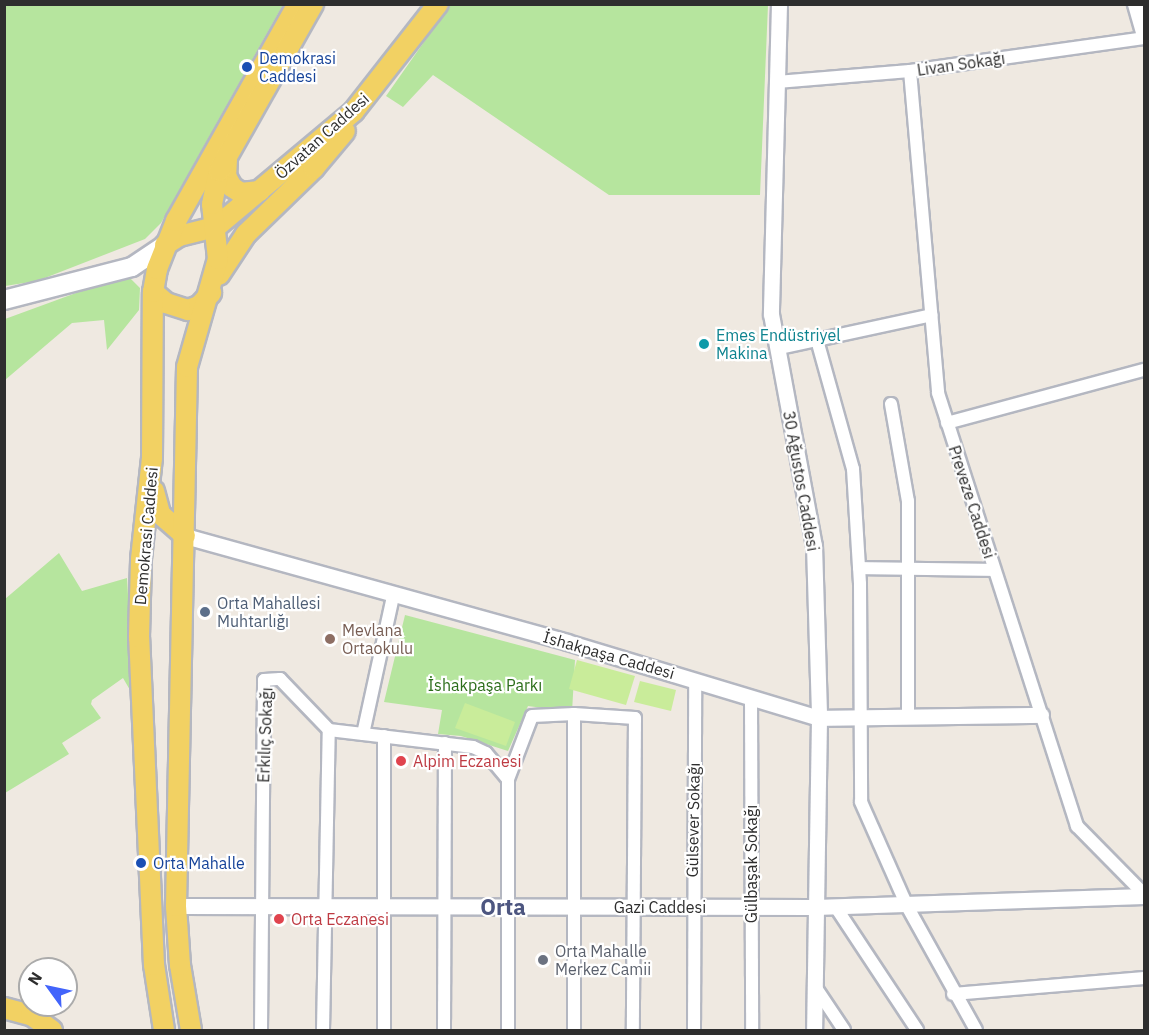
<!DOCTYPE html>
<meta charset="utf-8">
<style>
body{margin:0}
#map{position:relative;width:1149px;height:1035px;overflow:hidden;background:#efe9e1;font-family:"IBM Plex Sans",sans-serif}
div>[style]{position:absolute}
[style*='--x']{left:calc(var(--x)*1px);top:calc(var(--y)*1px);width:calc(var(--w)*1px);rotate:calc(var(--a)*1deg)}
.green>*{inset:0;background:#b6e59e}
.pitch>*{inset:0;background:#c9ec9a}
.roads{filter:drop-shadow(2px 0 #b4b7c1) drop-shadow(-2px 0 #b4b7c1) drop-shadow(0 2px #b4b7c1) drop-shadow(0 -2px #b4b7c1)}
.minor>*{height:12px;margin:-6px;padding:0 6px;transform-origin:6px;border-radius:6px;background:#fff}
.tertiary>*{height:15px;margin:-7.5px;padding:0 7.5px;transform-origin:7.5px;border-radius:7.5px;background:#fff}
.secondary>*{height:18px;margin:-9px;padding:0 9px;transform-origin:9px;border-radius:9px;background:#fff}
.primary>*{height:20px;margin:-10px;padding:0 10px;transform-origin:10px;border-radius:10px;background:#f2d163}
.dots>*{width:16px;height:16px;translate:-50% -50%;box-sizing:border-box;border:3px solid #fff;border-radius:50%}
span{translate:-50% -50%;white-space:nowrap;text-align:center;line-height:1.15;-webkit-text-stroke:4.5px #fff;paint-order:stroke}
.transit-label{font-size:16px;color:#164399}
.left{translate:0 -50%;text-align:left}
.street-label{font-size:16px;color:#2e2e2e}
.culture-label{font-size:16px;color:#0d838f}
.service-label{font-size:16px;color:#4e5e75}
.education-label{font-size:16px;color:#785e54}
.park-label{font-size:16px;color:#2c6e1b}
.health-label{font-size:16px;color:#be3a42}
.worship-label{font-size:16px;color:#5b616d}
.district-label{font-size:22px;color:#4d5680;font-weight:700}
.frame{position:absolute;inset:0;border:6px solid #2e2e2e;pointer-events:none}
.north{position:absolute;left:18px;top:957px;width:60px;height:60px;box-sizing:border-box;background:#fff;border:2px solid #ababab;border-radius:50%;rotate:303deg;font-size:16px;font-weight:700;line-height:24px;text-align:center;color:#2e2e2e}
.north::after{content:'';display:block;margin:auto;width:21px;height:27px;background:#4264fb;clip-path:polygon(50% 0,100% 100%,50% 72%,0 100%)}
</style>
<div id="map">
<div class="green">
<div style="clip-path:polygon(5px 4px,283px 5px,161px 223px,145px 239px,37px 281px,5px 286px)"></div>
<div style="clip-path:polygon(450px 5px,768px 5px,760px 195px,609px 195px,433px 75px,403px 107px,386px 96px)"></div>
<div style="clip-path:polygon(130px 278px,140px 288px,139px 310px,107px 350px,104px 320px,72px 323px,5px 380px,5px 319px,106px 282px)"></div>
<div style="clip-path:polygon(59px 553px,82px 591px,127px 578px,134px 697px,123px 678px,92px 700px,91px 704px,101px 718px,62px 743px,69px 754px,5px 793px,5px 599px)"></div>
<div style="clip-path:polygon(405px 615px,575px 660px,572px 712px,528px 706px,508px 751px,461px 736px,438px 734px,442px 710px,384px 702px)"></div>
</div>
<div class="pitch">
<div style="clip-path:polygon(577px 660px,635px 676px,626px 705px,569px 689px)"></div>
<div style="clip-path:polygon(640px 681px,676px 690px,671px 711px,634px 702px)"></div>
<div style="clip-path:polygon(465px 703px,515px 722px,506px 746px,455px 728px)"></div>
</div>
<div class="roads">
<div class="minor">
<div style="--x:910;--y:71;--w:323;--a:85"></div>
<div style="--x:938;--y:393;--w:455;--a:72.2"></div>
<div style="--x:1077;--y:826;--w:95;--a:45.4"></div>
<div style="--x:777;--y:82;--w:133;--a:-4.7"></div>
<div style="--x:910;--y:71;--w:236;--a:-8"></div>
<div style="--x:817;--y:340;--w:134;--a:74.4"></div>
<div style="--x:853;--y:469;--w:115;--a:86.5"></div>
<div style="--x:860;--y:584;--w:218;--a:89.7"></div>
<div style="--x:861;--y:802;--w:114;--a:66.1"></div>
<div style="--x:907;--y:906;--w:142;--a:60.9"></div>
<div style="--x:779;--y:348;--w:156;--a:-12.2"></div>
<div style="--x:891;--y:404;--w:98;--a:80.1"></div>
<div style="--x:908;--y:501;--w:216;--a:90"></div>
<div style="--x:947;--y:423;--w:204;--a:-15.1"></div>
<div style="--x:859;--y:568;--w:135;--a:0.8"></div>
<div style="--x:751;--y:697;--w:333;--a:89.8"></div>
<div style="--x:363;--y:734;--w:141;--a:-77.7"></div>
<div style="--x:384;--y:736;--w:294;--a:90"></div>
<div style="--x:835;--y:906;--w:149;--a:56.5"></div>
<div style="--x:814;--y:985;--w:54;--a:56.3"></div>
<div style="--x:953;--y:994;--w:192;--a:-4.8"></div>
<div style="--x:261;--y:1030;--w:350;--a:-89.5"></div>
<div style="--x:264;--y:680;--w:16;--a:-4"></div>
<div style="--x:280;--y:679;--w:71;--a:46.1"></div>
<div style="--x:329;--y:730;--w:145;--a:6.7"></div>
<div style="--x:473;--y:747;--w:14;--a:25"></div>
<div style="--x:486;--y:753;--w:34;--a:50"></div>
<div style="--x:323;--y:1030;--w:300;--a:-88.9"></div>
<div style="--x:444;--y:1030;--w:287;--a:-89.8"></div>
<div style="--x:508;--y:1030;--w:251;--a:-90"></div>
<div style="--x:508;--y:779;--w:67;--a:-69.1"></div>
<div style="--x:532;--y:716;--w:42;--a:-2.7"></div>
<div style="--x:574;--y:714;--w:61;--a:3.8"></div>
<div style="--x:635;--y:718;--w:312;--a:90.4"></div>
<div style="--x:574;--y:1030;--w:316;--a:-90"></div>
<div style="--x:694;--y:1030;--w:349;--a:-89.8"></div>
</div>
<div class="tertiary">
<div style="--x:779;--y:4;--w:310;--a:91.5"></div>
<div style="--x:771;--y:314;--w:235;--a:79.5"></div>
<div style="--x:814;--y:545;--w:173;--a:88.3"></div>
<div style="--x:819;--y:718;--w:312;--a:90.9"></div>
<div style="--x:1135;--y:4;--w:32;--a:74"></div>
<div style="--x:185;--y:536;--w:396;--a:15.5"></div>
<div style="--x:567;--y:642;--w:263;--a:16.8"></div>
<div style="--x:819;--y:718;--w:222;--a:-0.8"></div>
<div style="--x:176;--y:906;--w:639;--a:0.09"></div>
<div style="--x:815;--y:907;--w:329;--a:-1.9"></div>
</div>
<div class="secondary">
<div style="--x:4;--y:300;--w:132;--a:-14.5"></div>
<div style="--x:132;--y:267;--w:40;--a:-34"></div>
</div>
<div class="primary">
<div style="--x:227;--y:159;--w:17;--a:93"></div>
<div style="--x:226;--y:176;--w:13;--a:61"></div>
<div style="--x:232;--y:187;--w:11;--a:34"></div>
<div style="--x:241;--y:193;--w:19;--a:-6"></div>
<div style="--x:165;--y:245;--w:17;--a:-33"></div>
<div style="--x:179;--y:236;--w:38;--a:-14"></div>
<div style="--x:216;--y:227;--w:180;--a:-40"></div>
<div style="--x:354;--y:111;--w:136;--a:-51.9"></div>
<div style="--x:219;--y:275;--w:49;--a:-56.6"></div>
<div style="--x:246;--y:234;--w:95;--a:-44.1"></div>
<div style="--x:314;--y:168;--w:48;--a:-50"></div>
<div style="--x:153;--y:292;--w:17;--a:40"></div>
<div style="--x:166;--y:303;--w:23;--a:18"></div>
<div style="--x:188;--y:310;--w:12;--a:-20"></div>
<div style="--x:199;--y:306;--w:18;--a:-47"></div>
<div style="--x:154;--y:491;--w:24;--a:75"></div>
<div style="--x:160;--y:514;--w:33;--a:41"></div>
<div style="--x:4;--y:1008;--w:28;--a:15"></div>
<div style="--x:31;--y:1015;--w:26;--a:36"></div>
<div style="--x:164;--y:1030;--w:66;--a:-98.7"></div>
<div style="--x:154;--y:965;--w:328;--a:-92.6"></div>
<div style="--x:139;--y:637;--w:78;--a:-88.5"></div>
<div style="--x:141;--y:559;--w:102;--a:-83.8"></div>
<div style="--x:152;--y:458;--w:166;--a:-89.7"></div>
<div style="--x:153;--y:292;--w:23;--a:-80"></div>
<div style="--x:157;--y:269;--w:52;--a:-68.4"></div>
<div style="--x:176;--y:221;--w:249;--a:-60.7"></div>
<div style="--x:191;--y:1030;--w:66;--a:-99.6"></div>
<div style="--x:180;--y:965;--w:59;--a:-93.9"></div>
<div style="--x:176;--y:906;--w:539;--a:-88.83"></div>
<div style="--x:187;--y:367;--w:112;--a:-74"></div>
<div style="--x:218;--y:259;--w:55;--a:-96.2"></div>
<div style="--x:212;--y:204;--w:34;--a:-78"></div>
<div style="--x:219;--y:171;--w:192;--a:-60.6"></div>
</div>
</div>
<div class="dots">
<div style="left:247px;top:67px;background:#1a4fb4"></div>
<div style="left:704px;top:344px;background:#0f9aa8"></div>
<div style="left:205px;top:612px;background:#5c6f8a"></div>
<div style="left:330px;top:639px;background:#8d6e63"></div>
<div style="left:401px;top:761px;background:#e0444e"></div>
<div style="left:141px;top:863px;background:#1a4fb4"></div>
<div style="left:279px;top:919px;background:#e0444e"></div>
<div style="left:543px;top:960px;background:#6b7280"></div>
</div>
<div class="transit-label">
<span class="left" style="left:259px;top:67px">Demokrasi<br>Caddesi</span>
<span class="left" style="left:153px;top:863px">Orta Mahalle</span>
</div>
<div class="street-label">
<span style="left:961px;top:64px;rotate:-8deg">Livan Sokağı</span>
<span style="left:322px;top:136px;rotate:-42deg">Özvatan Caddesi</span>
<span style="left:801px;top:481px;rotate:80deg">30 Ağustos Caddesi</span>
<span style="left:972px;top:502px;rotate:72deg">Preveze Caddesi</span>
<span style="left:146px;top:536px;rotate:-85deg">Demokrasi Caddesi</span>
<span style="left:609px;top:655px;rotate:16deg">İshakpaşa Caddesi</span>
<span style="left:265px;top:735px;rotate:-88deg">Erkılıç Sokağı</span>
<span style="left:693px;top:820px;rotate:-89deg">Gülsever Sokağı</span>
<span style="left:751px;top:864px;rotate:-90deg">Gülbaşak Sokağı</span>
<span style="left:660px;top:907px">Gazi Caddesi</span>
</div>
<div class="culture-label">
<span class="left" style="left:716px;top:344px">Emes Endüstriyel<br>Makina</span>
</div>
<div class="service-label">
<span class="left" style="left:217px;top:612px">Orta Mahallesi<br>Muhtarlığı</span>
</div>
<div class="education-label">
<span class="left" style="left:342px;top:639px">Mevlana<br>Ortaokulu</span>
</div>
<div class="park-label">
<span style="left:485px;top:685px">İshakpaşa Parkı</span>
</div>
<div class="health-label">
<span class="left" style="left:413px;top:761px">Alpim Eczanesi</span>
<span class="left" style="left:291px;top:919px">Orta Eczanesi</span>
</div>
<div class="worship-label">
<span class="left" style="left:555px;top:960px">Orta Mahalle<br>Merkez Camii</span>
</div>
<div class="district-label">
<span style="left:503px;top:907px">Orta</span>
</div>
<div class="frame"></div>
<div class="north">N</div>
</div>
